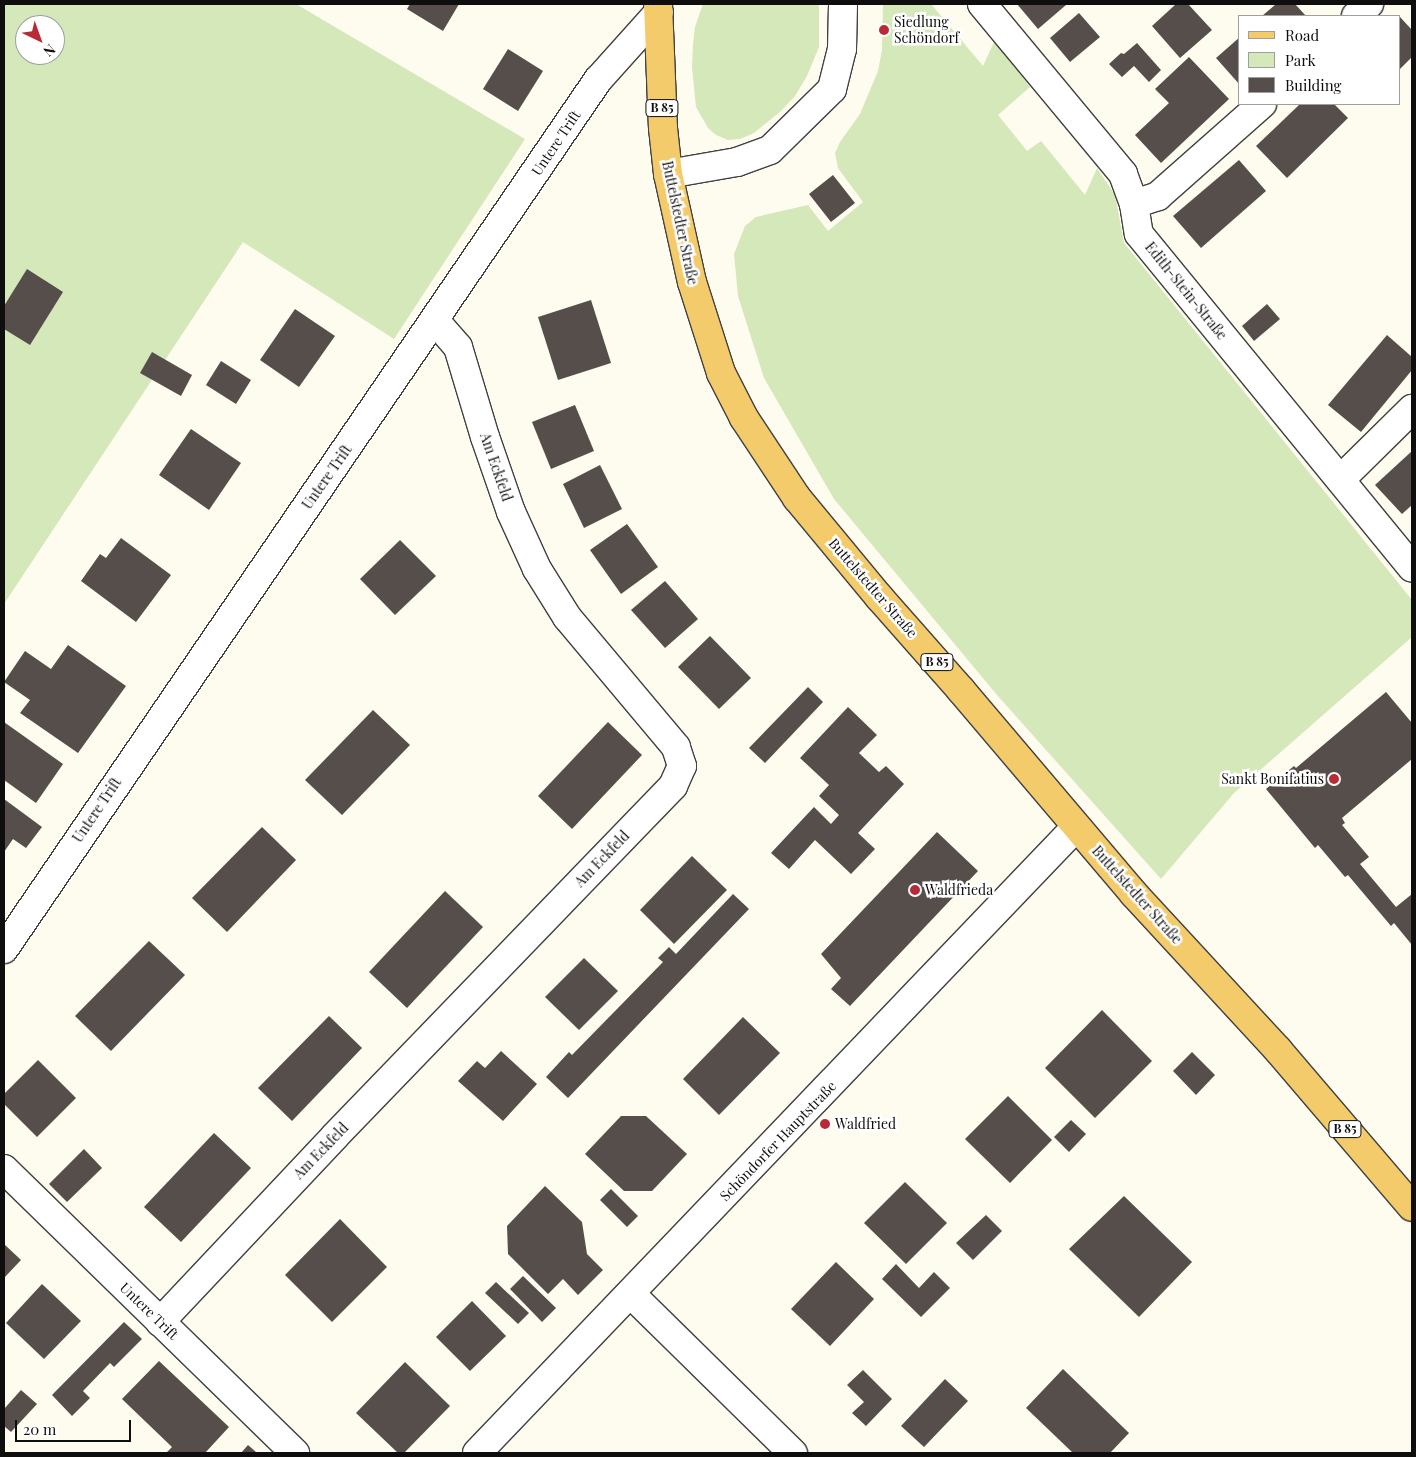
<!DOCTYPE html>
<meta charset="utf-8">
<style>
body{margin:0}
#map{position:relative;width:1416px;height:1457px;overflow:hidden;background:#fefbef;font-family:"Playfair Display",serif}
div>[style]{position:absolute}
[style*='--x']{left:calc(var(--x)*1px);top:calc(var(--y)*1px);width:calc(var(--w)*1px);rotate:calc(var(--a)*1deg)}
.green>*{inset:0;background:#d4e8ba}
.building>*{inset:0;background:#564e4a}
.roads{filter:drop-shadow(1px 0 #414141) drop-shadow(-1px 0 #414141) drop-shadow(0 1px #414141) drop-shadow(0 -1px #414141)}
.minor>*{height:28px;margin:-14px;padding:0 14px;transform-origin:14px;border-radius:14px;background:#fff}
.major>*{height:28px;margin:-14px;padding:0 14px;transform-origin:14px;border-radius:14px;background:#f4cb6a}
.dots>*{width:14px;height:14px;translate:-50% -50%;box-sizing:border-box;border:2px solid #fff;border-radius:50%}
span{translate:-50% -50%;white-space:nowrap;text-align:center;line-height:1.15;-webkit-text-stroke:5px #fff;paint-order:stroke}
.shield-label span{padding:1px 4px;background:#fff;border:1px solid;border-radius:4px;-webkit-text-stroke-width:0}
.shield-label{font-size:12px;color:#0e0e0e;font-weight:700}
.poi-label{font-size:14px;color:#0e0e0e}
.left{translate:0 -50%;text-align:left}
.right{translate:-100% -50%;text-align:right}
.street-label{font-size:14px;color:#0e0e0e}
.frame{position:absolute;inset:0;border:5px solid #0e0e0e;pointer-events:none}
.legend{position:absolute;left:1238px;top:15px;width:162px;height:90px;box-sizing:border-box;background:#fff;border:1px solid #9f9f9f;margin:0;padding:6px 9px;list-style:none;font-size:15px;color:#0e0e0e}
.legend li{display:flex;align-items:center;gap:10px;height:25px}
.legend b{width:25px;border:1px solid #9f9f9f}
.north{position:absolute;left:15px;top:15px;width:50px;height:50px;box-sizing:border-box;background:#fff;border:1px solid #9f9f9f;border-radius:50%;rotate:138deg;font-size:14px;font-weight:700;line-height:20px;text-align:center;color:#0e0e0e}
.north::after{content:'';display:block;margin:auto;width:18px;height:22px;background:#b92a39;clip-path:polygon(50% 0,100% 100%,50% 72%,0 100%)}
.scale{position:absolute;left:15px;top:1420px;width:116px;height:22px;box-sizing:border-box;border:2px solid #0e0e0e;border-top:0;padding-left:6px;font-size:15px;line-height:18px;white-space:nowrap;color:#0e0e0e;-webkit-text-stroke:4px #fff;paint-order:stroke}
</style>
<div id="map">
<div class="green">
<div style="clip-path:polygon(evenodd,4px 4px,296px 4px,525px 139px,394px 339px,243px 242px,4px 604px,4px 4px,25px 25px,55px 25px,55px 55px,25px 55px,25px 25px)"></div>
<div style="clip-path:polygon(703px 4px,818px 4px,819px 7px,819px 47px,807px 76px,795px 96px,781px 111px,754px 133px,740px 139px,728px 140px,716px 135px,708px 128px,696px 107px,692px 67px,693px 44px,695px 27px)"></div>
<div style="clip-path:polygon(883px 4px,931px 4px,983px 66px,995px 40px,1030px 87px,998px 115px,1027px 151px,1041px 141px,1085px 195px,1097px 168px,1115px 195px,1124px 243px,1412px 600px,1412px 637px,1234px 793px,1161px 879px,997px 695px,834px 499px,764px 378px,738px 296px,734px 254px,745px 226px,756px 217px,808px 205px,828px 231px,863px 202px,838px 168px,835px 153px,840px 142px,860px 114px,878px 71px,882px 50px)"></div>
</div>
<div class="building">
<div style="clip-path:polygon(410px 4px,459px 4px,443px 31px,407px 9px)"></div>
<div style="clip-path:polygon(1017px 4px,1065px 4px,1066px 5px,1038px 29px)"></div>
<div style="clip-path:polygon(1176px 4px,1188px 4px,1212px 30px,1180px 58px,1152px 26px)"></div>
<div style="clip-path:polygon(1276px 4px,1295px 4px,1306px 16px,1262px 16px)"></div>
<div style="clip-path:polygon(1079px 13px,1100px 37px,1070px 62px,1050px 38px)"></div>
<div style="clip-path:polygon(1400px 17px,1412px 30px,1412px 57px,1400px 69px)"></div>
<div style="clip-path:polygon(1240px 37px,1240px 85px,1216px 58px)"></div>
<div style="clip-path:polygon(1137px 43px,1161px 70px,1149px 82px,1134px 66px,1122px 77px,1109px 64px,1121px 53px,1124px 54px)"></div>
<div style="clip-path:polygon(508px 49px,543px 71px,518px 111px,483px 89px)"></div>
<div style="clip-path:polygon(1189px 57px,1229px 99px,1161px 163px,1135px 135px,1169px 103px,1155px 89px)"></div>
<div style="clip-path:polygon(1300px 104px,1334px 104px,1348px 118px,1287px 178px,1256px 146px)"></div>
<div style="clip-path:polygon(1239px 160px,1266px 191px,1201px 248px,1173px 216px)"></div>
<div style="clip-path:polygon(833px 175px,855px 203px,831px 222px,809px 194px)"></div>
<div style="clip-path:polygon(27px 269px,63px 292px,30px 345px,4px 329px,4px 306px)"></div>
<div style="clip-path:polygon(591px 300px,611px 363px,558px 380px,538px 317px)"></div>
<div style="clip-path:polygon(1267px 304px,1280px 319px,1254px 341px,1242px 326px)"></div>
<div style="clip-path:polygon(295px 309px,335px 336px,299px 387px,260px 360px)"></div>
<div style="clip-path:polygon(1387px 335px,1412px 357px,1412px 370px,1361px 432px,1328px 405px)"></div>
<div style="clip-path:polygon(152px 352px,192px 375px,181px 396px,140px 373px)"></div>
<div style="clip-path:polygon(221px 361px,251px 380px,236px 404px,206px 385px)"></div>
<div style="clip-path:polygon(575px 405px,594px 451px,551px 469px,532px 422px)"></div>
<div style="clip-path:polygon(191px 429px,241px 463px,209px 510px,159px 475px)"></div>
<div style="clip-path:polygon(1412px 451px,1412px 505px,1402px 514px,1375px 485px)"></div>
<div style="clip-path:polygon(600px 465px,622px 509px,584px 528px,563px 484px)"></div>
<div style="clip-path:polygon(627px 524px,658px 567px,621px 594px,590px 550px)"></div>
<div style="clip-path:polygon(121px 538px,171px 575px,136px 622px,81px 581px,100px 554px,106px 558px)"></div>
<div style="clip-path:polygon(400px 540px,436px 576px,395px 615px,360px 579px)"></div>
<div style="clip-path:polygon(665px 581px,698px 619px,665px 648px,631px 610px)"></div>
<div style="clip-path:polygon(710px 636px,751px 678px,719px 709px,678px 667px)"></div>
<div style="clip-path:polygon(68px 645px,126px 686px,78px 753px,20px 713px,30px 700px,4px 682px,25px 651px,51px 669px)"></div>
<div style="clip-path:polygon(808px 687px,823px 702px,765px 763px,749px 748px)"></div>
<div style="clip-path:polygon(1386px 692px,1412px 723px,1412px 759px,1342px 818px,1345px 823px,1342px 825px,1369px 857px,1360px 864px,1396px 907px,1412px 894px,1412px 945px,1394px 923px,1391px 926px,1348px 875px,1345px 877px,1318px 845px,1315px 848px,1266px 789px,1294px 766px,1296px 768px)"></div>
<div style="clip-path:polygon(848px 707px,877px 735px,859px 753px,879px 772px,886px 766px,904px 784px,858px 833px,875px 849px,851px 874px,815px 840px,789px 869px,771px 853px,814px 807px,831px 824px,839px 815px,819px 796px,829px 785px,800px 758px)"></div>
<div style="clip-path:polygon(373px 710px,410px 745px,342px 815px,305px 780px)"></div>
<div style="clip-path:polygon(4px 722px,63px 764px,36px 803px,4px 780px)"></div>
<div style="clip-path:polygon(608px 722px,642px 755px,572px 829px,538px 796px)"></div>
<div style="clip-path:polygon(4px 799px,42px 827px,26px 848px,13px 839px,4px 852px)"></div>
<div style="clip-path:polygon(262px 827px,296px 860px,227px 932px,192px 898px)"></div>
<div style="clip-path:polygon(937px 832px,978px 871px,850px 1006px,831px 989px,841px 978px,821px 954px)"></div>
<div style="clip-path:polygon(692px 856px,727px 890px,674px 944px,640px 910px)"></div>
<div style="clip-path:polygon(445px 891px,483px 927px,407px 1008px,369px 972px)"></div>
<div style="clip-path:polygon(733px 894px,749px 909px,568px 1098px,546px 1077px,569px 1052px,572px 1055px,663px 962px,658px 958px,669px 947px,676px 954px)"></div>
<div style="clip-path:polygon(149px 941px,185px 975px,111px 1051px,75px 1016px)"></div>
<div style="clip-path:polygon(584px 958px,618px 991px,579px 1030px,545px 997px)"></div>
<div style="clip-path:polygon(1102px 1010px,1152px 1061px,1095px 1118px,1045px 1068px)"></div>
<div style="clip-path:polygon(329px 1016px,362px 1048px,292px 1121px,258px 1088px)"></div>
<div style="clip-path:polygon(743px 1017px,780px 1053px,719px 1115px,683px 1079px)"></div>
<div style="clip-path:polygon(501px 1051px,537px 1084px,503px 1121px,458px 1081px,477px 1061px,485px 1068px)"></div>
<div style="clip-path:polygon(1192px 1052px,1215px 1075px,1196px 1095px,1173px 1071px)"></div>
<div style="clip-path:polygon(38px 1060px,76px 1098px,37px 1137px,4px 1104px,4px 1094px)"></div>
<div style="clip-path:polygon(1008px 1096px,1052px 1140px,1010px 1183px,965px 1139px)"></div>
<div style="clip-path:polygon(621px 1116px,646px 1116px,687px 1154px,652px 1191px,624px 1191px,585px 1154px)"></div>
<div style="clip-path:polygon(1071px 1120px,1086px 1134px,1069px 1152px,1054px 1137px)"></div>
<div style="clip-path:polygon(214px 1133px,251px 1168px,181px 1242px,144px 1207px)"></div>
<div style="clip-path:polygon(84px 1149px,102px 1168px,67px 1202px,49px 1184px)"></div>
<div style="clip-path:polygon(905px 1182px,947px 1223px,906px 1264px,864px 1223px)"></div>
<div style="clip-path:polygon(545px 1186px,582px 1222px,587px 1254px,603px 1270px,578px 1295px,563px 1279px,548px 1294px,508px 1254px,507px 1226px)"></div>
<div style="clip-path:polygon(611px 1189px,638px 1216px,627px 1227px,600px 1200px)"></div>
<div style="clip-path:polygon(1124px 1196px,1192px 1262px,1139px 1317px,1069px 1249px)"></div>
<div style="clip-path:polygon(986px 1215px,1002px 1231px,973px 1260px,956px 1243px)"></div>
<div style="clip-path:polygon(340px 1219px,387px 1267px,332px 1322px,285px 1275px)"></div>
<div style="clip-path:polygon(4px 1244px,21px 1260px,4px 1278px)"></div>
<div style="clip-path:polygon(836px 1262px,874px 1299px,830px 1346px,791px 1309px)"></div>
<div style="clip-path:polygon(896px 1264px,919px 1288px,934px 1272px,950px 1288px,921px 1317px,882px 1279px)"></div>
<div style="clip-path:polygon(523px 1276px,556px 1308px,542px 1322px,510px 1289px)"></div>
<div style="clip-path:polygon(496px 1282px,529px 1313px,518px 1324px,485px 1293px)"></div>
<div style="clip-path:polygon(42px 1284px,81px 1321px,44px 1359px,6px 1323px)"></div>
<div style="clip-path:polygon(472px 1301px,506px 1336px,470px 1371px,436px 1337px)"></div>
<div style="clip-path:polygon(124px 1322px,142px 1339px,114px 1367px,110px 1363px,83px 1391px,90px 1398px,72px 1416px,52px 1395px)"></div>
<div style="clip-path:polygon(159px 1361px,229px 1427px,205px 1453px,166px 1453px,172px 1447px,122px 1399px)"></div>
<div style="clip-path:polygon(405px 1362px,450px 1406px,404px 1453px,398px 1453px,356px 1413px)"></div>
<div style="clip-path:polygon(1063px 1369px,1129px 1433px,1110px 1453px,1073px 1453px,1026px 1408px)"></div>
<div style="clip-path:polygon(863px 1370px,892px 1399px,866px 1426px,852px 1413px,864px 1402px,847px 1385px)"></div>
<div style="clip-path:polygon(945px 1379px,968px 1401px,924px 1447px,901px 1426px)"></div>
<div style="clip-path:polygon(21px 1390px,37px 1404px,11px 1432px,4px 1426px,4px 1409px)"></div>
<div style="clip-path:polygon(248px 1445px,257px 1453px,241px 1453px)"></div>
</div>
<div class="roads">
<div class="minor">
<div style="--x:982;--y:4;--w:221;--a:50.3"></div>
<div style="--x:1123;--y:174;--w:32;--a:70"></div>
<div style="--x:1134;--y:204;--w:30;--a:81"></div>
<div style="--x:1139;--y:234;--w:431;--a:50.7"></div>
<div style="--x:1356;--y:16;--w:18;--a:-43"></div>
<div style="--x:668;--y:174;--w:70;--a:-9.9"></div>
<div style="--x:737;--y:162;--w:35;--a:-20"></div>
<div style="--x:770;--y:150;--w:87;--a:-44.5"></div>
<div style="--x:832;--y:89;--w:41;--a:-76"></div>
<div style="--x:842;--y:49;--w:45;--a:-88.7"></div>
<div style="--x:1134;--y:204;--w:25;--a:-18"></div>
<div style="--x:1158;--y:196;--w:139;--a:-41.5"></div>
<div style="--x:1341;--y:479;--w:100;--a:-44.6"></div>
<div style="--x:4;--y:949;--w:1053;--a:-55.65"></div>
<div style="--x:598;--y:80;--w:91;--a:-48.1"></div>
<div style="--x:4;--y:1169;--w:407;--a:44.3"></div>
<div style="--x:631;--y:1294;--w:227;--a:44.5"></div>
<div style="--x:160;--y:1322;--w:255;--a:-46.7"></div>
<div style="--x:335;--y:1136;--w:487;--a:-46"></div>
<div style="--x:673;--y:786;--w:22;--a:-66"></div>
<div style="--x:682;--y:766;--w:20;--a:-108"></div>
<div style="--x:676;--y:747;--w:170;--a:-130"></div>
<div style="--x:567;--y:617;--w:57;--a:-122"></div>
<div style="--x:537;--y:569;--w:63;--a:-114.5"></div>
<div style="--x:511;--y:512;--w:79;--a:-109.1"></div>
<div style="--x:485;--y:437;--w:94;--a:-106.7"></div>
<div style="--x:458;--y:347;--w:35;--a:-131"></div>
<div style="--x:477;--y:1453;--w:866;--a:-46.26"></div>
</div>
<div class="major">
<div style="--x:658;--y:4;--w:124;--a:87.7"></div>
<div style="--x:663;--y:128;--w:46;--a:83.8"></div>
<div style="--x:668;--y:174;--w:111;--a:77.5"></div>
<div style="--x:692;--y:282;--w:96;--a:72.3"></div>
<div style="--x:721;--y:373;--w:51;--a:62.9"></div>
<div style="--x:744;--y:418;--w:96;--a:56.5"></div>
<div style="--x:797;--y:498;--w:129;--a:50.4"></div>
<div style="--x:879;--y:597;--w:124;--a:48.6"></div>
<div style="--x:961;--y:690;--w:267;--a:49.7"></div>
<div style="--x:1134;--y:894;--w:212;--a:47.3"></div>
<div style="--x:1278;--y:1050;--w:206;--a:49.5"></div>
</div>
</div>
<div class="dots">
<div style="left:884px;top:30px;background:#b92a39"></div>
<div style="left:1334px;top:779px;background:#b92a39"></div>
<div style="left:915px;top:890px;background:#b92a39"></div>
<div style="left:825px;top:1124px;background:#b92a39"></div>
</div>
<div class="shield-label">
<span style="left:662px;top:108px">B 85</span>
<span style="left:937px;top:662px">B 85</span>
<span style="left:1345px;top:1129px">B 85</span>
</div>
<div class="poi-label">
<span class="left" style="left:894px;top:30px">Siedlung<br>Schöndorf</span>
<span class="right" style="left:1324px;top:779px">Sankt Bonifatius</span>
<span class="left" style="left:925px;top:890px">Waldfrieda</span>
<span class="left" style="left:835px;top:1124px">Waldfried</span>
</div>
<div class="street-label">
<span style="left:556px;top:143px;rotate:-56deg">Untere Trift</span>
<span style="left:680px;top:223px;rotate:78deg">Buttelstedter Straße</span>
<span style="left:1186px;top:291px;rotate:51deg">Edith-Stein-Straße</span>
<span style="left:496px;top:467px;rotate:71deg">Am Eckfeld</span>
<span style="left:327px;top:477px;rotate:-55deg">Untere Trift</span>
<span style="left:873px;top:588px;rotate:49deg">Buttelstedter Straße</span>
<span style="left:97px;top:810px;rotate:-56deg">Untere Trift</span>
<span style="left:602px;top:859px;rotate:-46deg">Am Eckfeld</span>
<span style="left:1137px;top:895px;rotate:48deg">Buttelstedter Straße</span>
<span style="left:778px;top:1141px;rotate:-46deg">Schöndorfer Hauptstraße</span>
<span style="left:321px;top:1151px;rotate:-46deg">Am Eckfeld</span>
<span style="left:149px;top:1311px;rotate:44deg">Untere Trift</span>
</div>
<div class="frame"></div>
<ul class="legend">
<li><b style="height:6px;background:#f4cb6a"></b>Road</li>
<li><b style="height:14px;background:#d4e8ba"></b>Park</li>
<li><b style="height:14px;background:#564e4a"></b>Building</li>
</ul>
<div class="north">N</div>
<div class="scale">20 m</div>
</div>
